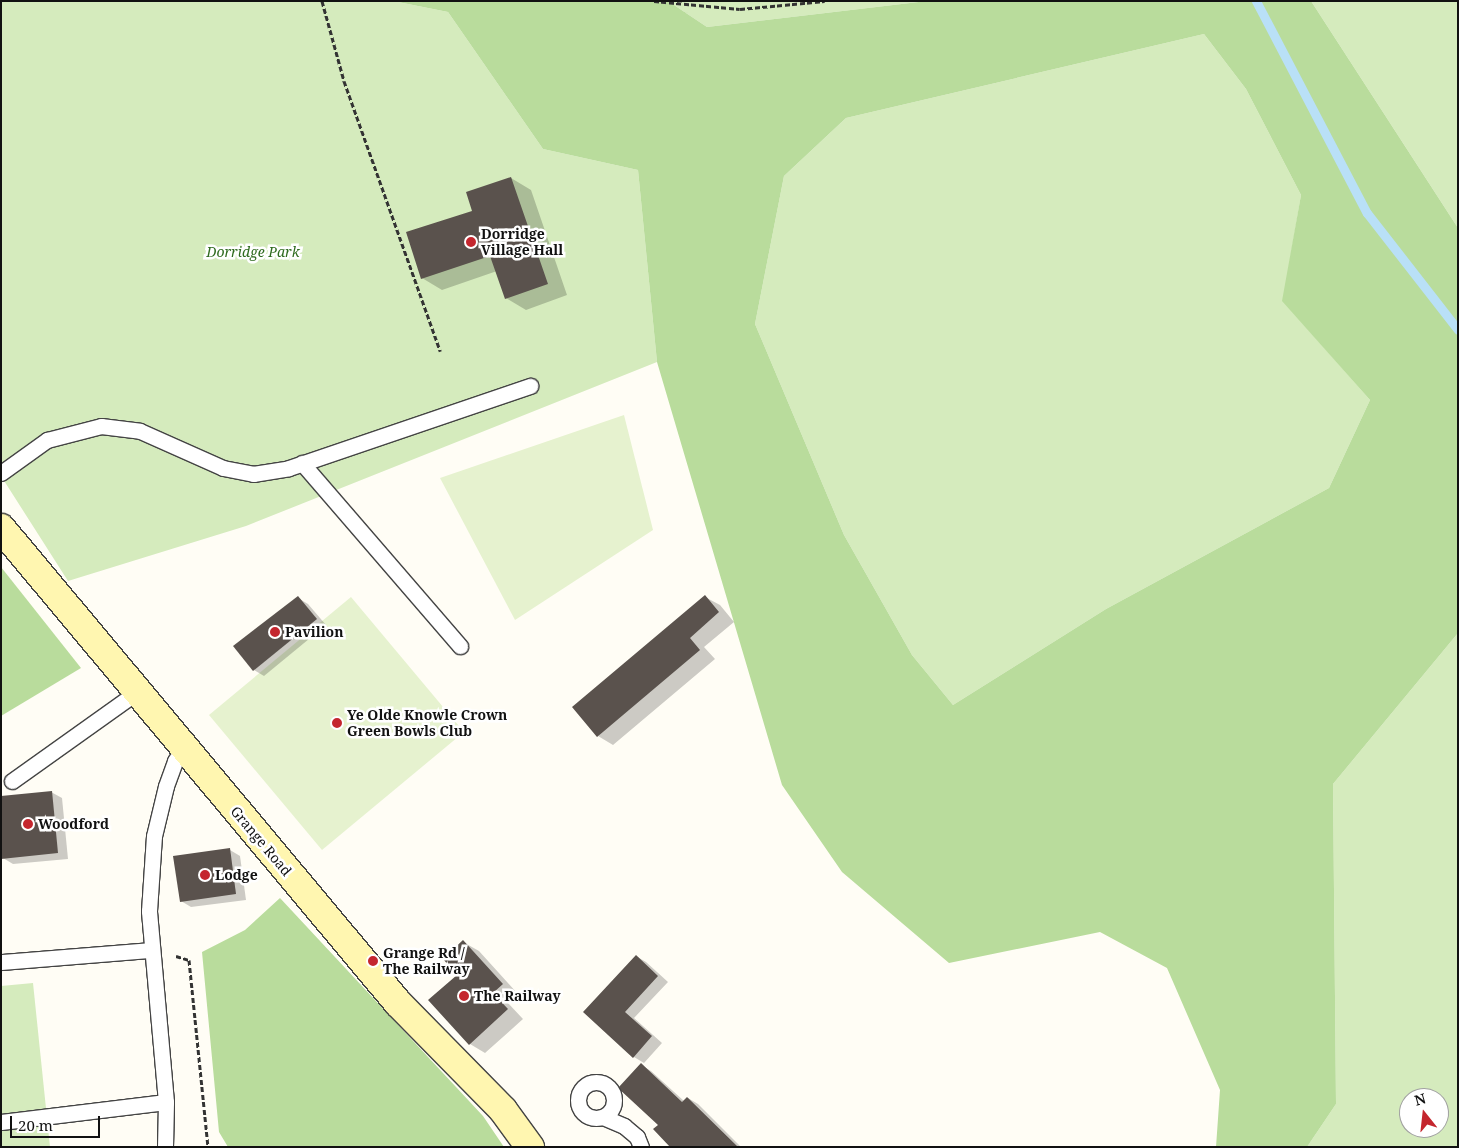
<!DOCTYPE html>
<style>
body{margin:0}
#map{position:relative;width:1459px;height:1148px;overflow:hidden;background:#fffdf5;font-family:"Noto Serif",serif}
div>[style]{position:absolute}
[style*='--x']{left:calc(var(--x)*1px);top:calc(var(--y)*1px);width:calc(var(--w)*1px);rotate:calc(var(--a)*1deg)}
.green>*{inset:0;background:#d5ebbd}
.forest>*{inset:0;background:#b9dc9c}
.pitch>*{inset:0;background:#e6f2cf}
.shadow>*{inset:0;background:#0003}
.stream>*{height:9px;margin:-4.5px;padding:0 4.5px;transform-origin:4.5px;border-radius:4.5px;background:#b9e0f7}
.building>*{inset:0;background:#5a524d}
.path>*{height:3px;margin-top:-1.5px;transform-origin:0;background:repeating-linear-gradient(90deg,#333 0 5px,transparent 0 7.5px)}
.roads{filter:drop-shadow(1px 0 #444) drop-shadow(-1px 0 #444) drop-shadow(0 1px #444) drop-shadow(0 -1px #444)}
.service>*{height:15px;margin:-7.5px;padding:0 7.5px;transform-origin:7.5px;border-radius:7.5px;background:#fff}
.service>.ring{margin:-7.5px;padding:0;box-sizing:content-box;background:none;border:15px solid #fff;border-radius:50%}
.secondary>*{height:28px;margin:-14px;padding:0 14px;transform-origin:14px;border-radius:14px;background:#fff6b0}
.dots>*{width:14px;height:14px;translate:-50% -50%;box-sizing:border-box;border:2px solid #fff;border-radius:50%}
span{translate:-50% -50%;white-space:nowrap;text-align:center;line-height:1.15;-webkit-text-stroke:5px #fff;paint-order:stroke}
.poi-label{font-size:14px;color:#111;font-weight:700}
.left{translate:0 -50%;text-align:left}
.park-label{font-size:14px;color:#2f6b1f;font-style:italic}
.street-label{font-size:14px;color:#111}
.frame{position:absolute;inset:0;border:2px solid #111;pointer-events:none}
.north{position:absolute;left:1399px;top:1088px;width:50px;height:50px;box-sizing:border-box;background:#fff;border:1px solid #a0a0a0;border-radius:50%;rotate:344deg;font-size:14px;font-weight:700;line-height:20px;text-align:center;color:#111}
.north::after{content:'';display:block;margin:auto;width:18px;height:22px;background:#c4262e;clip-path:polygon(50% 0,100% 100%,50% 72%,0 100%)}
.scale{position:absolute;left:10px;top:1116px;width:90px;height:22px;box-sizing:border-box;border:2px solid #111;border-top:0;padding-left:6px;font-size:15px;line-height:18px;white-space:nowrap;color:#111;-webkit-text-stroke:4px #fff;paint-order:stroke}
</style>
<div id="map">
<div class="green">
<div style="clip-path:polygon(1px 1px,393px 1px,448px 12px,543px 149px,638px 170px,657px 362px,246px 526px,68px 581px,1px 476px)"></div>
<div style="clip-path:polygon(668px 1px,927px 1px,707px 27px)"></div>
<div style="clip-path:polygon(1311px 1px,1458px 1px,1458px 228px)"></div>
<div style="clip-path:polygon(1204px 34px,1246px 89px,1301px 195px,1283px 301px,1370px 400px,1329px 488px,1106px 609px,953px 705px,912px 655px,844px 535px,755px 324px,784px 176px,846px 118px)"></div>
<div style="clip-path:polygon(evenodd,1458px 633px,1458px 1147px,1307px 1147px,1336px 1104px,1333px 784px,1458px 633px,1409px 1098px,1439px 1098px,1439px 1128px,1409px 1128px,1409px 1098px)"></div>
<div style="clip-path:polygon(33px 983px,50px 1147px,1px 1147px,1px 986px)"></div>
</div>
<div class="forest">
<div style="clip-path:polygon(evenodd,393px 1px,668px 1px,707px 27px,927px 1px,1311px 1px,1458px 228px,1458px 633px,1333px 784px,1336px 1104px,1307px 1147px,1216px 1147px,1220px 1090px,1167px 968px,1100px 932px,949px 963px,842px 872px,782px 785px,657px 362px,638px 170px,543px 149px,448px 12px,393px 1px,1204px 34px,1246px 89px,1301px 195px,1282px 301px,1370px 400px,1329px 488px,1106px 609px,953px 705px,912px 655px,844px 535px,755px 324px,784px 176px,846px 118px,1204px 34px)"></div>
<div style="clip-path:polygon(1px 567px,81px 668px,1px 716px)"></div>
<div style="clip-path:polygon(280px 898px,483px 1116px,504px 1147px,228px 1147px,219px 1132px,202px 952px,245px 930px)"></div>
</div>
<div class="pitch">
<div style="clip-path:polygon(624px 415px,653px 530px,515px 620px,440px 478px)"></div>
<div style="clip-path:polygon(351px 597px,464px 732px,322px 850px,209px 715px)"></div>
</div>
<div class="shadow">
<div style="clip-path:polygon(511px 178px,531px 190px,567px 295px,526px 310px,506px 298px,497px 271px,442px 290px,422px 278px,474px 211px)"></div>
<div style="clip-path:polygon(705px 597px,720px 605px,734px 622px,704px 647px,715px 659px,613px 745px,598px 736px)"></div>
<div style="clip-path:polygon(298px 598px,308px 604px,326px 625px,264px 676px,254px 670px)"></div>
<div style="clip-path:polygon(51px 792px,62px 798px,68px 859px,13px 864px,3px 858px)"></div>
<div style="clip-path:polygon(230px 850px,240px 856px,246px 900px,191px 907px,181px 901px)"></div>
<div style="clip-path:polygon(463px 942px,479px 951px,517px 993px,507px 1002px,523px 1019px,485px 1053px,470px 1044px,430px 1000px,459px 975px)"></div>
<div style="clip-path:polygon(636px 956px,646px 962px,668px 982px,634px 1018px,662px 1043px,644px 1063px,634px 1057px,585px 1012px)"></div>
<div style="clip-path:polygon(641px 1065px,651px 1071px,684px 1101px,688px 1098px,698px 1104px,741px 1147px,672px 1147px,659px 1125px)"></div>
</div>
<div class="stream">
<div style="--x:1256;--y:1;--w:239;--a:62.4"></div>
<div style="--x:1367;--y:213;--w:148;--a:52.1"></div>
</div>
<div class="building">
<div style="clip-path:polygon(511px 177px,548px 284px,505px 299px,490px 256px,421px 279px,406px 232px,472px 211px,466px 192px)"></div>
<div style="clip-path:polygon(705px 595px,719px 612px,690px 638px,700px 650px,597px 737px,572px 707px)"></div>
<div style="clip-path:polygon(298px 596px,317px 619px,253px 671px,233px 646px)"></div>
<div style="clip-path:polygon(52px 791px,58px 853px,1px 859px,1px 796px)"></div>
<div style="clip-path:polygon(230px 848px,236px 894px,180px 902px,173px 856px)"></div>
<div style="clip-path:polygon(463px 940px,503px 984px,493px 993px,508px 1009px,469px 1045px,428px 1000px,457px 975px,443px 959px)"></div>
<div style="clip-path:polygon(636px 955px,658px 976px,625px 1012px,652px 1036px,633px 1058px,583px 1012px)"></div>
<div style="clip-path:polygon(641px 1063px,682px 1102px,687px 1097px,738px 1147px,670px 1147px,653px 1129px,658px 1125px,618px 1088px)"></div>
</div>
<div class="path">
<div style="--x:322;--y:1;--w:83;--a:74.6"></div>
<div style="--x:344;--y:81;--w:287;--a:70.4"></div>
<div style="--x:654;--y:1;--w:86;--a:5.3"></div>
<div style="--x:740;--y:9;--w:85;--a:-5.4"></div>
<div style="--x:176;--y:956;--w:14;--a:17"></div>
<div style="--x:189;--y:960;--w:188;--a:84.2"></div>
</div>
<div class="roads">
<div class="service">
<div style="--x:302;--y:463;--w:242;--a:49.2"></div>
<div style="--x:1;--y:473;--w:57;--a:-35.7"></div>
<div style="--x:47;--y:440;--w:56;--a:-14.5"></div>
<div style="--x:101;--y:426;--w:39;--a:7"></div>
<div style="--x:140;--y:431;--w:91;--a:24"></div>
<div style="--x:223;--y:468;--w:31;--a:11"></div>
<div style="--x:253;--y:474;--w:36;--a:-9"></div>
<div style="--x:289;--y:468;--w:255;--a:-18.8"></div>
<div style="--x:12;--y:781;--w:153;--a:-35.5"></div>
<div style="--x:1;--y:962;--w:150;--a:-4.6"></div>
<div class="ring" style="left:578px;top:1082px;width:21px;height:21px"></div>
<div style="--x:603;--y:1117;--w:23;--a:23"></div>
<div style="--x:624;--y:1126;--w:17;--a:40"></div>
<div style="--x:637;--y:1137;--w:11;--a:68"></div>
<div style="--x:1;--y:1122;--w:166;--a:-6.9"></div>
<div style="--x:165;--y:1147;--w:45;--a:-88.7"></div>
<div style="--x:166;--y:1102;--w:192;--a:-95.1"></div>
<div style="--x:149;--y:911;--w:75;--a:-86.2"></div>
<div style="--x:154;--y:836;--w:51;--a:-76.5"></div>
<div style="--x:166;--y:786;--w:27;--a:-70"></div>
<div style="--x:175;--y:761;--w:14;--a:-56"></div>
</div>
<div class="secondary">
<div style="--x:1;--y:528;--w:619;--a:50.11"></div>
<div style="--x:398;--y:1003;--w:150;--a:45.5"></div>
<div style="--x:503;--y:1110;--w:46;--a:53.9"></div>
</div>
</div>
<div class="dots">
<div style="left:471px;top:242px;background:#c4262e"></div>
<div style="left:275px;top:632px;background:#c4262e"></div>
<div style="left:337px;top:723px;background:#c4262e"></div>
<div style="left:28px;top:824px;background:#c4262e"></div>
<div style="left:205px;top:875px;background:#c4262e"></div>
<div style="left:373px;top:961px;background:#c4262e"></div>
<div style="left:464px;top:996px;background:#c4262e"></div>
</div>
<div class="poi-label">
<span class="left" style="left:481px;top:242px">Dorridge<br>Village Hall</span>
<span class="left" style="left:285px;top:632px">Pavilion</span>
<span class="left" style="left:347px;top:723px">Ye Olde Knowle Crown<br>Green Bowls Club</span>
<span class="left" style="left:38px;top:824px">Woodford</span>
<span class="left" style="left:215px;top:875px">Lodge</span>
<span class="left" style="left:383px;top:961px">Grange Rd /<br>The Railway</span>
<span class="left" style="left:474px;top:996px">The Railway</span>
</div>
<div class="park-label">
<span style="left:253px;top:252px">Dorridge Park</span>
</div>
<div class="street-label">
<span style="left:261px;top:841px;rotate:50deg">Grange Road</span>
</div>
<div class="frame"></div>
<div class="north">N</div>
<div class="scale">20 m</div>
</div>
